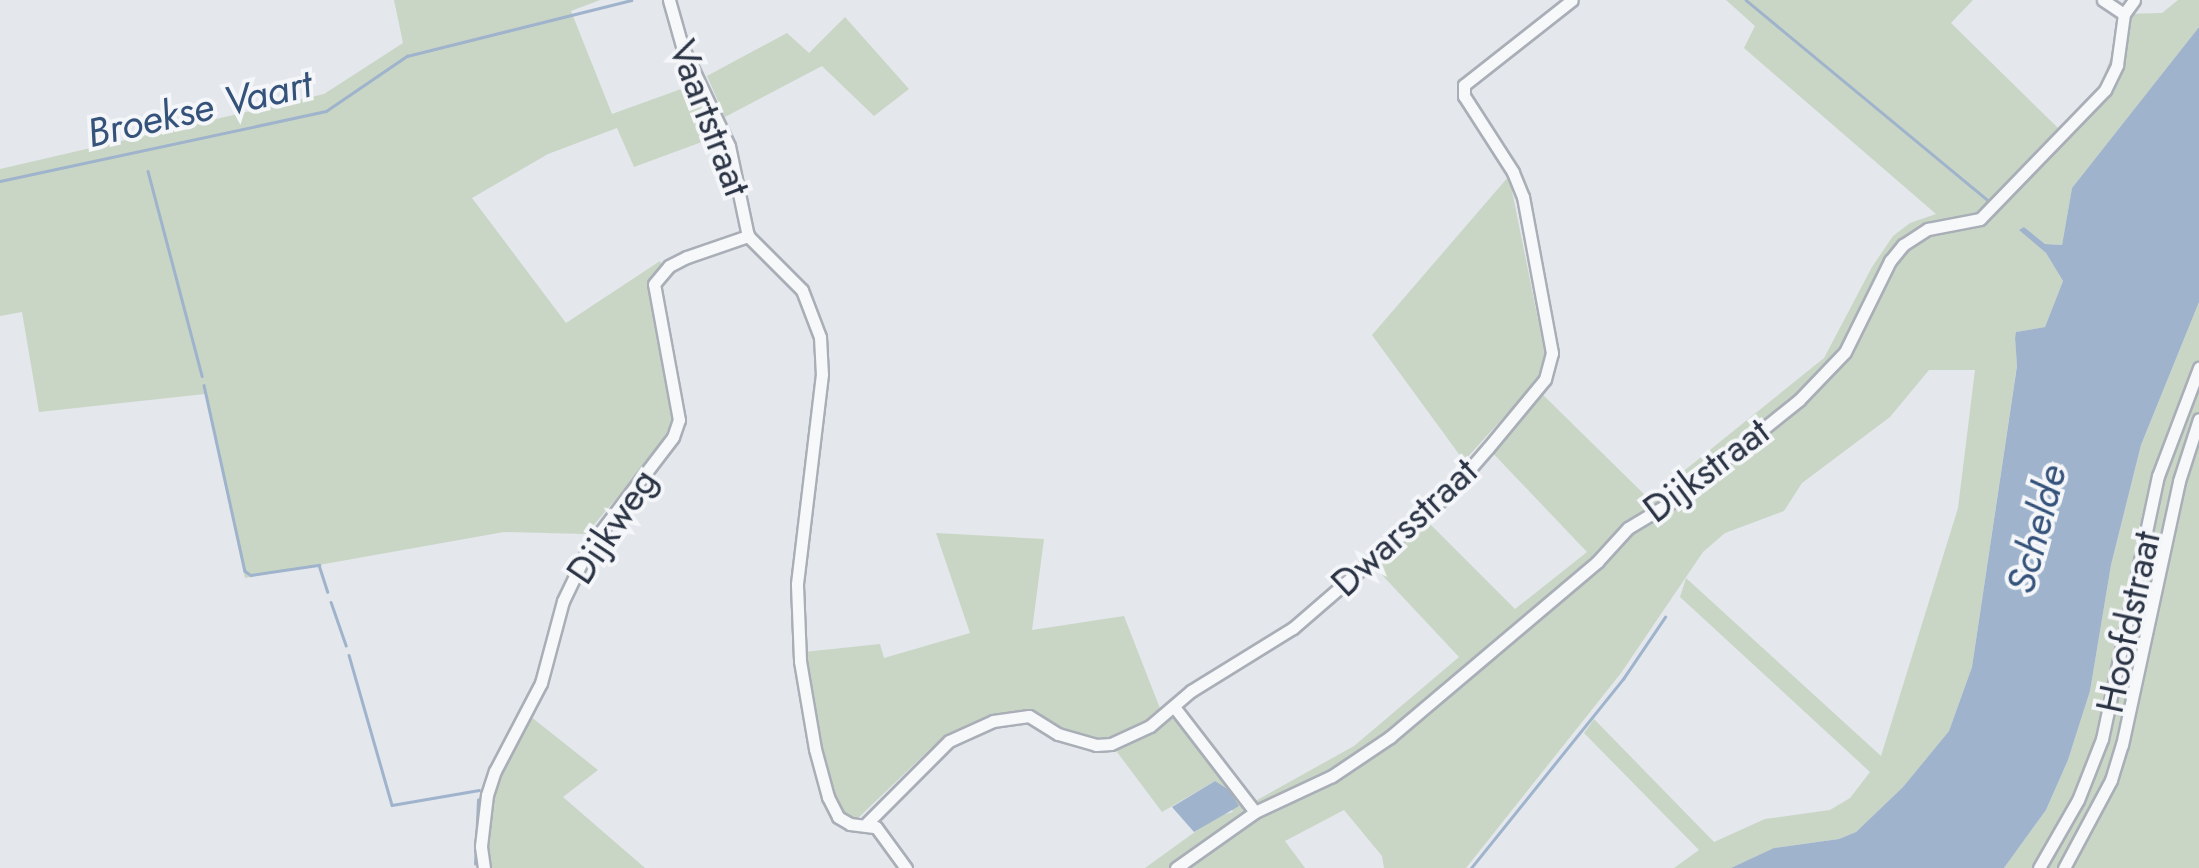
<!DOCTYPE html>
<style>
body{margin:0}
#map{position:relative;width:2199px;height:868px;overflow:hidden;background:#e4e7ec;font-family:Jost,sans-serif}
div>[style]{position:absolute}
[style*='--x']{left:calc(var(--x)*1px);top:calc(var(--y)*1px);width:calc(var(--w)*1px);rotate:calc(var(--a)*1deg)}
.green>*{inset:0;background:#c9d6c5}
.water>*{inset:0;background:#9fb4cc}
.stream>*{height:2.5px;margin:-1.25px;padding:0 1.25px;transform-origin:1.25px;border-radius:1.25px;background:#9fb4cc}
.roads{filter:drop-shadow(2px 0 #a9aeb7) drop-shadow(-2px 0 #a9aeb7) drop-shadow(0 2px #a9aeb7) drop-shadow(0 -2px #a9aeb7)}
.minor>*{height:11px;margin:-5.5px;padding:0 5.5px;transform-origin:5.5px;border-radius:5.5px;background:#f7f8fa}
span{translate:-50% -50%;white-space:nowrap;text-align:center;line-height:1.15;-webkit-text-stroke:8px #f4f6f9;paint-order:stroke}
.street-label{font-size:38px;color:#2b3445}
.water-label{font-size:40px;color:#34527a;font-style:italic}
</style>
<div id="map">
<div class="green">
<div style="clip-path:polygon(394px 0,600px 0,571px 11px,612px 114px,695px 84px,718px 136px,634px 167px,617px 128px,548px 154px,472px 198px,566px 323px,660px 261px,662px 265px,648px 290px,673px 420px,656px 452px,586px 534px,504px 532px,245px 578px,205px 394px,39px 412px,22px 312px,0 316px,0 169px,324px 94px,403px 43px)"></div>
<div style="clip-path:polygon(1726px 0,1973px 0,1951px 23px,2058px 128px,2100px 87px,2112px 54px,2118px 55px,2124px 14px,2162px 13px,2178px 0,2199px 0,2199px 27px,2072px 188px,2062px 245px,2045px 244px,2024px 227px,2020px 230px,2046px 253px,2063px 281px,2045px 327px,2017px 332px,2015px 338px,2017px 365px,1972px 667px,1949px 731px,1903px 787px,1856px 832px,1839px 839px,1775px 848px,1731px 868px,1674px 868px,1699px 850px,1584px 733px,1594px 719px,1714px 842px,1765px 819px,1830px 810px,1850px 798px,1870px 772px,1680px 597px,1686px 578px,1881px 756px,1958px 508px,1975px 370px,1929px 370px,1890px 417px,1802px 483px,1784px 511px,1725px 533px,1703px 552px,1621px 673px,1466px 868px,1384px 868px,1382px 856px,1344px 810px,1285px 841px,1305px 868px,1145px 868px,1217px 816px,1233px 812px,1215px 781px,1162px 812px,1111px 744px,1175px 708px,1250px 804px,1354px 746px,1459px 657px,1368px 560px,1422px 516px,1515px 609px,1587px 552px,1488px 448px,1537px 389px,1649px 499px,1824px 358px,1872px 267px,1893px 236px,1910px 223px,1936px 214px,1744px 48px,1755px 26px)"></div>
<div style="clip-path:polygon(845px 17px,909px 89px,874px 116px,822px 66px,725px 117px,707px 76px,787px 33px,809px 53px)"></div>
<div style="clip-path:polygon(1509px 176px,1546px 359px,1541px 376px,1464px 461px,1372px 335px)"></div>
<div style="clip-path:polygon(2199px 302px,2199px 868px,2004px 868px,2046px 810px,2068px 760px,2090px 691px,2111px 565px,2141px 445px)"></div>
<div style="clip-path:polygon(936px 533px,1044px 539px,1032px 630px,1124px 616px,1161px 711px,1121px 735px,1090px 741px,1063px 731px,1031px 709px,994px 715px,952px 732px,929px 750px,855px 821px,844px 817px,833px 801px,820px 757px,804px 652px,880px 644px,884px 658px,970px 633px)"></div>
<div style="clip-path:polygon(530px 716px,598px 770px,563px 797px,645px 868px,490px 868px,486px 854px,492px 794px)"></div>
</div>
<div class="water">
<div style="clip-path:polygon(2199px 27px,2199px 302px,2141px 445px,2111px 565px,2090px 691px,2068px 760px,2046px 810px,2004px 868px,1731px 868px,1774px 848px,1839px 839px,1856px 832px,1903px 787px,1949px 731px,1972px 667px,2017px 366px,2015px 338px,2016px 332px,2045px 327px,2063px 281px,2046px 253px,2019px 230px,2024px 227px,2045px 244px,2062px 245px,2072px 188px)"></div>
<div style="clip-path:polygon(1215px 781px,1229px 790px,1239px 806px,1194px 832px,1172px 807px)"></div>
</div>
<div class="stream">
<div style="--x:1746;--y:0;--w:317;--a:39.6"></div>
<div style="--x:148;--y:171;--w:212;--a:75.2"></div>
<div style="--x:0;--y:181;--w:333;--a:-12.1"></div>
<div style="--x:326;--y:111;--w:98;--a:-34.2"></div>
<div style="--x:407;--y:56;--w:231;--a:-14"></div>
<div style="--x:204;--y:385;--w:190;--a:77.6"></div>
<div style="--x:245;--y:571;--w:7;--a:34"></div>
<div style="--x:251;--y:575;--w:69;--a:-8.4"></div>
<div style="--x:319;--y:565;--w:28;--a:72"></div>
<div style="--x:331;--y:602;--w:46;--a:70.8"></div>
<div style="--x:349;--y:655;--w:156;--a:74"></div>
<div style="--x:392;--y:805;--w:88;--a:-9.8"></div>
<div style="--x:475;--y:864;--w:64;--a:-87.3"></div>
<div style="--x:1471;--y:868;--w:243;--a:-51.2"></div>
<div style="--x:1623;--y:679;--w:75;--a:-55.9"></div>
</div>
<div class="roads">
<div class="minor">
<div style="--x:669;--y:0;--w:48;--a:74.2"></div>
<div style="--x:682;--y:46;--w:110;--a:64.8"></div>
<div style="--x:729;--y:146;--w:92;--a:78.1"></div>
<div style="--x:2103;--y:0;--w:25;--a:34"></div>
<div style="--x:748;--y:236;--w:76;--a:45"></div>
<div style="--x:802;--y:290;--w:50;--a:69"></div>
<div style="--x:820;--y:337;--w:37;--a:87"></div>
<div style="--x:822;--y:374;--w:212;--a:96.8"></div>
<div style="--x:797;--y:585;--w:76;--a:87.7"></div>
<div style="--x:800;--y:661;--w:89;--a:80.3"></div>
<div style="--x:815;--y:749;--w:50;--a:74.8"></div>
<div style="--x:828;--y:797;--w:22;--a:63"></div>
<div style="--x:838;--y:817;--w:14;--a:30"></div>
<div style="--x:850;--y:824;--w:26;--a:7"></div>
<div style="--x:876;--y:827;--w:51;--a:53.8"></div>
<div style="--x:1175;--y:708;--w:131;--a:52.4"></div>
<div style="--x:867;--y:823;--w:116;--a:-45"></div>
<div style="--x:949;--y:741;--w:48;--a:-24.4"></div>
<div style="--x:993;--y:721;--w:36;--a:-8"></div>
<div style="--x:1029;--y:716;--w:34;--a:32"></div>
<div style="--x:1058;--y:734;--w:40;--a:16"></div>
<div style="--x:1096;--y:745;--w:15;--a:-4"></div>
<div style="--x:1111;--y:744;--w:43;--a:-24.8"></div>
<div style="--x:1150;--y:726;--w:54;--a:-40.5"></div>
<div style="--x:1191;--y:691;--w:120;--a:-31.7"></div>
<div style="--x:1293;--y:628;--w:205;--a:-40.8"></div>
<div style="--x:1448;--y:494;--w:61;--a:-49"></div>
<div style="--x:1488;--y:448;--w:89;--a:-50.4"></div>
<div style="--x:1545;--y:379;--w:27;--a:-75"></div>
<div style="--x:1552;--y:353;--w:159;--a:-100.5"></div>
<div style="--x:1523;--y:197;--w:27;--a:-112"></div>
<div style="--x:1513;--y:172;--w:90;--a:-122.8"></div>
<div style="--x:1464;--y:96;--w:11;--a:-90"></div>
<div style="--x:1464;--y:85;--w:137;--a:-38.2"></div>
<div style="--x:484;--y:868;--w:22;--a:-98"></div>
<div style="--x:481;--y:846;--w:51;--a:-83.3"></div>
<div style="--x:487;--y:795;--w:25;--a:-72"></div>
<div style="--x:495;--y:771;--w:99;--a:-62.4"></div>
<div style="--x:541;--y:683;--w:85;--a:-75"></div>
<div style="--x:563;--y:601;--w:60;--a:-64.3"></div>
<div style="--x:589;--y:547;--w:138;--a:-52.6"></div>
<div style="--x:673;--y:437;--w:18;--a:-71"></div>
<div style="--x:679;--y:420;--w:138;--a:-100.4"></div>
<div style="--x:654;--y:284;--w:23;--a:-50"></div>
<div style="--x:669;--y:266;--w:20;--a:-27"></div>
<div style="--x:687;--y:257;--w:65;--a:-19"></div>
<div style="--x:1176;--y:868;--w:97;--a:-35.3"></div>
<div style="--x:1255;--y:812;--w:85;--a:-25.1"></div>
<div style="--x:1332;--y:776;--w:70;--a:-33.9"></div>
<div style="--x:1390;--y:737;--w:271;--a:-40.2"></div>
<div style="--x:1597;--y:562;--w:46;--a:-47.6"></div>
<div style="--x:1628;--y:528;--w:52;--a:-31"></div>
<div style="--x:1673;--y:501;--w:161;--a:-38.7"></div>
<div style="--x:1799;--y:400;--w:66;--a:-46.2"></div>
<div style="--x:1845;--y:352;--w:102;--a:-63.7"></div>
<div style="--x:1890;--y:261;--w:21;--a:-51"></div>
<div style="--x:1903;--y:245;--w:30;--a:-33"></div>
<div style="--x:1928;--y:229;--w:53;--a:-10.9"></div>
<div style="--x:1980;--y:219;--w:180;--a:-45.9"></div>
<div style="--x:2105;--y:90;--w:28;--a:-64"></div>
<div style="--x:2117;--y:65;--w:51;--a:-82.2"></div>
<div style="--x:2124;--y:14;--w:17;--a:-54"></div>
<div style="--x:2039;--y:868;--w:78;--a:-60.2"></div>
<div style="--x:2078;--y:800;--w:66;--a:-68.5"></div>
<div style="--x:2102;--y:739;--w:269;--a:-78"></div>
<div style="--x:2158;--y:476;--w:116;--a:-69.2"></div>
<div style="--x:2064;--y:868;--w:100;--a:-61.9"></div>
<div style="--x:2111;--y:780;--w:37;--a:-73"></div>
<div style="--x:2122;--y:745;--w:270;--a:-77.8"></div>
<div style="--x:2179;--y:481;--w:65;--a:-72.1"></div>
</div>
</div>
<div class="street-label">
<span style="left:710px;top:118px;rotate:69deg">Vaartstraat</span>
<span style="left:1706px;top:470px;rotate:-37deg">Dijkstraat</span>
<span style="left:612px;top:526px;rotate:-56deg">Dijkweg</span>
<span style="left:1404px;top:527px;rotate:-43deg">Dwarsstraat</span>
<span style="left:2128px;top:622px;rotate:-78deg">Hoofdstraat</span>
</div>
<div class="water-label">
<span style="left:199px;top:108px;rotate:-13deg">Broekse Vaart</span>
<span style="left:2036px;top:529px;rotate:-75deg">Schelde</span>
</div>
</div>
